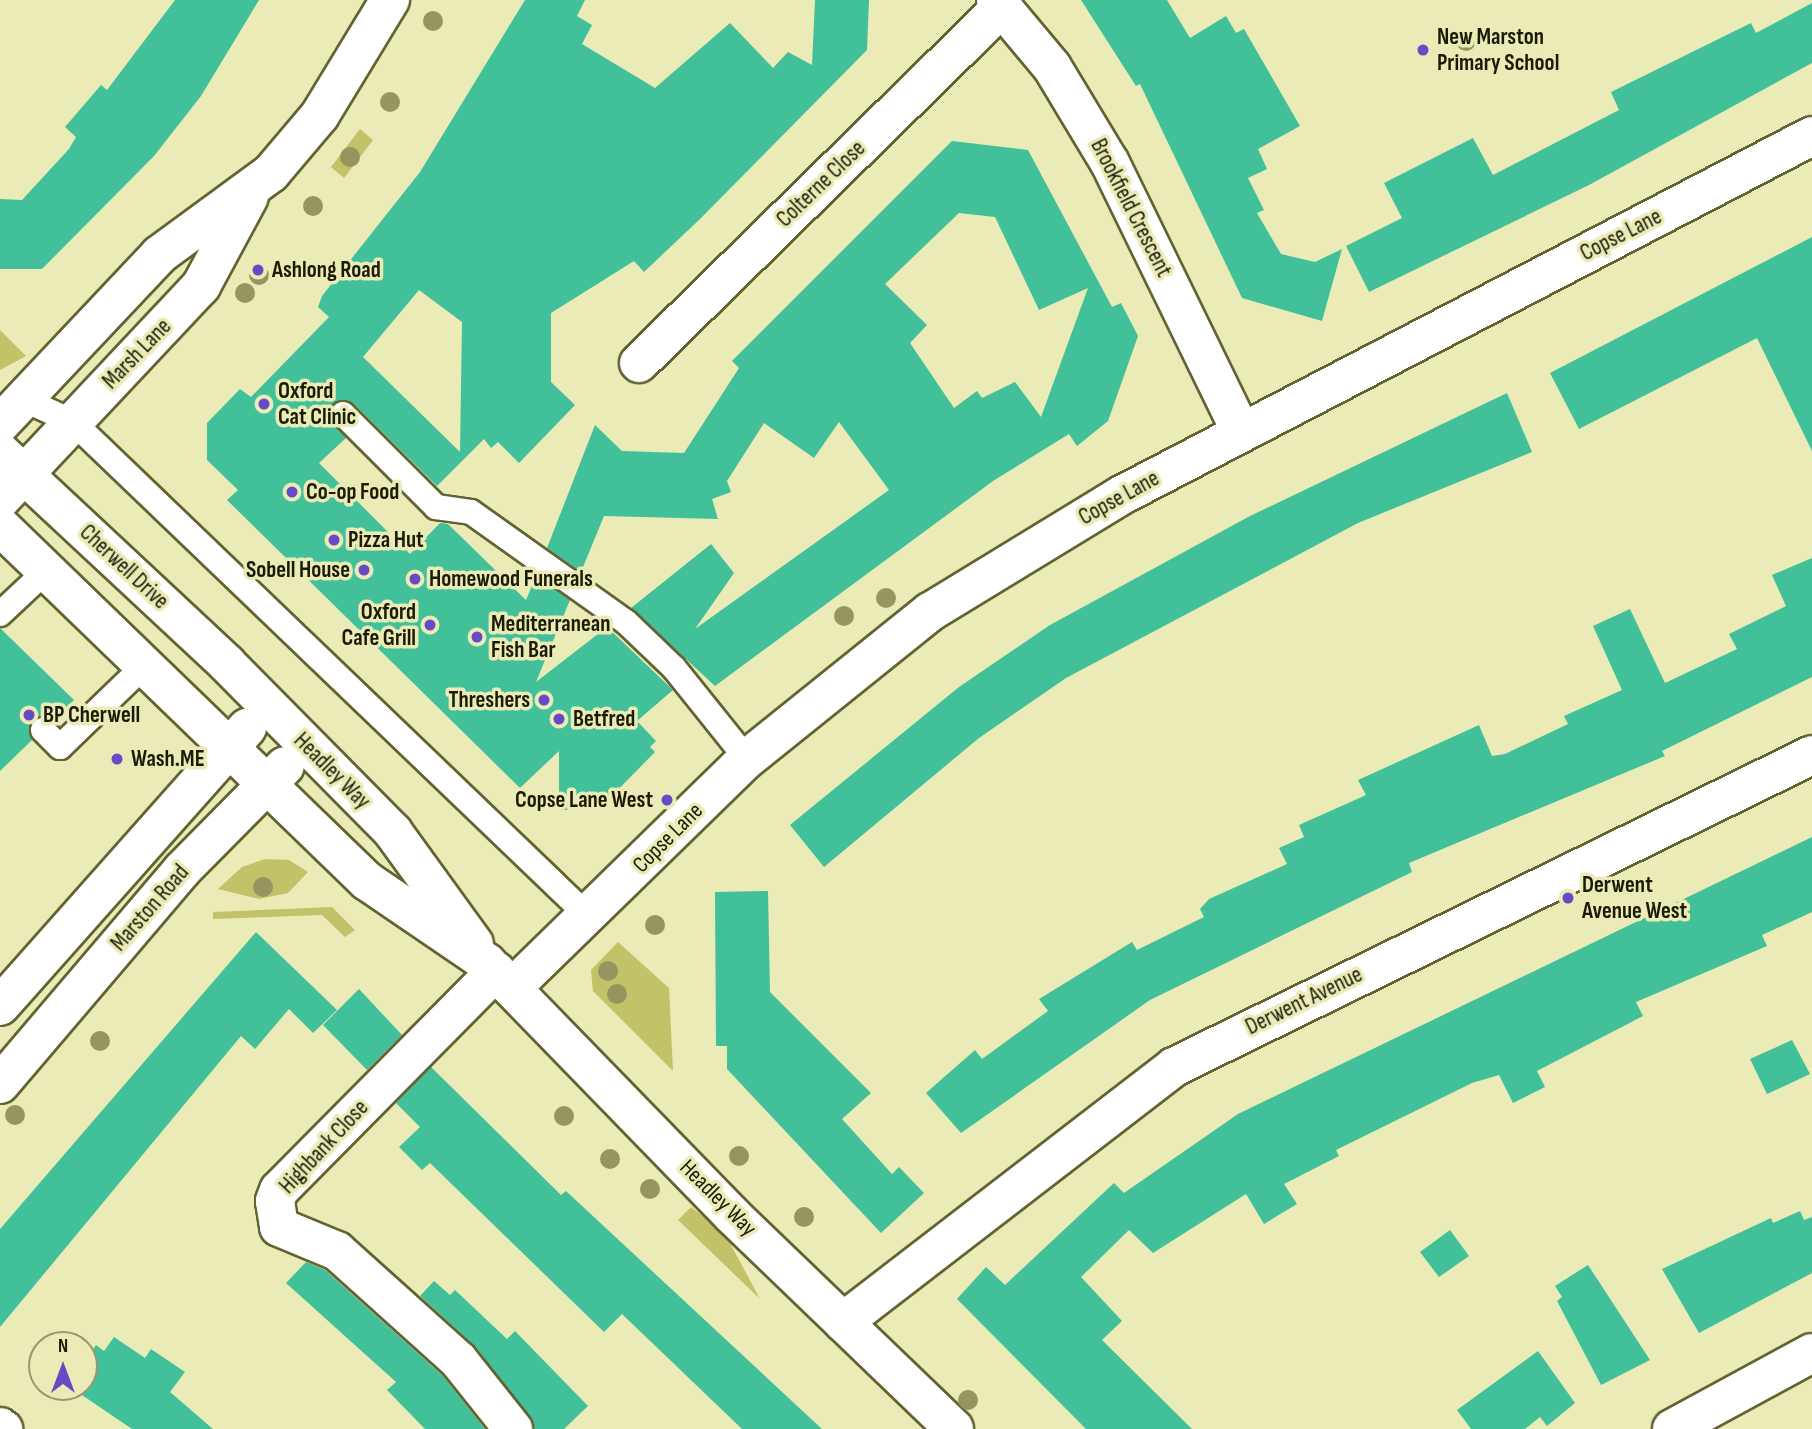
<!DOCTYPE html>
<style>
body{margin:0}
#map{position:relative;width:1812px;height:1429px;overflow:hidden;background:#eaebb6;font-family:"Sofia Sans Condensed",sans-serif}
div>[style]{position:absolute}
[style*='--x']{left:calc(var(--x)*1px);top:calc(var(--y)*1px);width:calc(var(--w)*1px);rotate:calc(var(--a)*1deg)}
.green>*{inset:0;background:#c2c269}
.building>*{inset:0;background:#42c09a}
.roads{filter:drop-shadow(2px 0 #636332) drop-shadow(-2px 0 #636332) drop-shadow(0 2px #636332) drop-shadow(0 -2px #636332)}
.service>*{height:24px;margin:-12px;padding:0 12px;transform-origin:12px;border-radius:12px;background:#fff}
.minor>*{height:38px;margin:-19px;padding:0 19px;transform-origin:19px;border-radius:19px;background:#fff}
.secondary>*{height:38px;margin:-19px;padding:0 19px;transform-origin:19px;border-radius:19px;background:#fff}
.trees>*{width:20px;height:20px;margin:-10px;border-radius:50%;background:#959560}
.dots>*{width:19px;height:19px;translate:-50% -50%;box-sizing:border-box;border:4px solid #eaebb6;border-radius:50%}
span{translate:-50% -50%;white-space:nowrap;text-align:center;line-height:1.15;-webkit-text-stroke:7px #eaebb6;paint-order:stroke}
.poi-label{font-size:23px;color:#1b1b07;font-weight:700}
.left{translate:0 -50%;text-align:left}
.right{translate:-100% -50%;text-align:right}
.street-label{font-size:23px;color:#1b1b07}
.north{position:absolute;left:28px;top:1331px;width:70px;height:70px;box-sizing:border-box;background:#eaebb6;border:2px solid #979870;border-radius:50%;rotate:0deg;font-size:19px;font-weight:700;line-height:28px;text-align:center;color:#1b1b07}
.north::after{content:'';display:block;margin:auto;width:24px;height:32px;background:#674bc4;clip-path:polygon(50% 0,100% 100%,50% 72%,0 100%)}
</style>
<div id="map">
<div class="green">
<div style="clip-path:polygon(360px 129px,373px 140px,344px 178px,331px 167px)"></div>
<div style="clip-path:polygon(0 330px,26px 356px,0 370px)"></div>
<div style="clip-path:polygon(265px 859px,289px 860px,308px 872px,288px 893px,259px 899px,218px 889px,242px 867px)"></div>
<div style="clip-path:polygon(332px 907px,355px 930px,345px 937px,322px 915px,213px 919px,213px 912px)"></div>
<div style="clip-path:polygon(618px 942px,669px 988px,673px 1071px,593px 991px,591px 970px)"></div>
<div style="clip-path:polygon(691px 1207px,725px 1234px,760px 1299px,678px 1220px)"></div>
</div>
<div class="building">
<div style="clip-path:polygon(175px 0,259px 0,201px 96px,154px 156px,42px 269px,0 269px,0 199px,22px 200px,69px 149px,76px 137px,65px 127px,101px 85px,107px 90px)"></div>
<div style="clip-path:polygon(evenodd,525px 0,585px 0,577px 16px,592px 25px,582px 44px,655px 88px,730px 23px,773px 68px,788px 52px,812px 65px,815px 0,869px 0,867px 50px,700px 219px,644px 272px,634px 261px,551px 313px,551px 382px,575px 405px,519px 463px,498px 442px,491px 448px,484px 439px,437px 486px,353px 403px,339px 400px,329px 410px,346px 438px,319px 463px,410px 554px,440px 523px,448px 524px,526px 600px,536px 576px,570px 600px,536px 682px,607px 627px,673px 690px,637px 721px,656px 741px,650px 747px,655px 752px,599px 809px,559px 810px,559px 751px,520px 788px,227px 500px,238px 490px,207px 460px,207px 423px,240px 389px,251px 397px,329px 317px,318px 307px,322px 296px,420px 172px,525px 0,419px 290px,462px 322px,460px 452px,363px 357px,419px 290px)"></div>
<div style="clip-path:polygon(1081px 0,1167px 0,1190px 38px,1226px 16px,1236px 33px,1244px 29px,1300px 126px,1258px 149px,1267px 169px,1248px 178px,1264px 210px,1257px 213px,1281px 254px,1315px 262px,1342px 249px,1322px 321px,1242px 298px,1140px 84px,1136px 86px)"></div>
<div style="clip-path:polygon(1812px 3px,1812px 63px,1589px 185px,1369px 292px,1346px 246px,1402px 218px,1384px 183px,1473px 138px,1493px 175px,1619px 110px,1611px 92px,1751px 23px,1756px 33px)"></div>
<div style="clip-path:polygon(evenodd,952px 141px,1028px 150px,1112px 307px,1121px 303px,1138px 336px,1108px 421px,1077px 446px,1069px 434px,993px 481px,715px 686px,631px 608px,711px 544px,734px 573px,695px 629px,889px 490px,839px 422px,814px 458px,764px 423px,727px 481px,731px 492px,712px 499px,718px 519px,604px 516px,581px 572px,547px 548px,595px 425px,622px 451px,684px 453px,739px 368px,732px 361px,952px 141px,959px 213px,995px 217px,1039px 310px,1088px 288px,1041px 417px,1015px 382px,982px 398px,977px 391px,954px 408px,910px 343px,927px 325px,885px 284px,959px 213px)"></div>
<div style="clip-path:polygon(1812px 237px,1812px 451px,1757px 338px,1579px 429px,1550px 373px)"></div>
<div style="clip-path:polygon(1507px 393px,1532px 452px,1358px 523px,1066px 678px,979px 738px,824px 867px,790px 825px,959px 687px,1050px 625px,1250px 516px)"></div>
<div style="clip-path:polygon(1812px 558px,1812px 677px,1662px 751px,1665px 756px,1409px 863px,1412px 872px,1150px 1000px,961px 1133px,926px 1093px,975px 1050px,982px 1059px,1048px 1011px,1039px 999px,1132px 942px,1137px 950px,1204px 917px,1200px 909px,1209px 899px,1287px 864px,1279px 848px,1304px 837px,1299px 825px,1366px 795px,1358px 780px,1479px 725px,1492px 756px,1505px 754px,1568px 724px,1564px 716px,1622px 690px,1593px 626px,1630px 609px,1665px 683px,1737px 649px,1729px 634px,1786px 606px,1772px 575px)"></div>
<div style="clip-path:polygon(0 628px,74px 700px,54px 720px,33px 719px,32px 740px,0 771px)"></div>
<div style="clip-path:polygon(1812px 837px,1812px 912px,1762px 935px,1767px 946px,1636px 1002px,1643px 1016px,1537px 1071px,1545px 1087px,1513px 1103px,1499px 1075px,1472px 1083px,1336px 1150px,1339px 1156px,1284px 1184px,1297px 1204px,1264px 1224px,1246px 1194px,1153px 1253px,1129px 1230px,1081px 1277px,1122px 1321px,1102px 1340px,1192px 1429px,1086px 1429px,957px 1299px,986px 1267px,1005px 1285px,1114px 1183px,1124px 1193px,1238px 1114px)"></div>
<div style="clip-path:polygon(768px 891px,770px 992px,871px 1093px,842px 1119px,892px 1174px,899px 1167px,924px 1193px,881px 1233px,727px 1069px,727px 1046px,716px 1046px,715px 892px)"></div>
<div style="clip-path:polygon(256px 932px,337px 1010px,313px 1033px,289px 1009px,255px 1049px,241px 1036px,0 1327px,0 1229px)"></div>
<div style="clip-path:polygon(359px 989px,402px 1035px,367px 1070px,323px 1025px)"></div>
<div style="clip-path:polygon(1792px 1040px,1810px 1074px,1767px 1094px,1750px 1059px)"></div>
<div style="clip-path:polygon(431px 1067px,561px 1195px,566px 1191px,822px 1429px,742px 1429px,622px 1314px,604px 1332px,430px 1163px,422px 1170px,399px 1147px,420px 1127px,396px 1103px)"></div>
<div style="clip-path:polygon(1800px 1211px,1804px 1220px,1812px 1217px,1812px 1273px,1699px 1333px,1662px 1269px,1771px 1218px,1773px 1223px)"></div>
<div style="clip-path:polygon(1450px 1230px,1469px 1256px,1439px 1277px,1420px 1252px)"></div>
<div style="clip-path:polygon(306px 1262px,325px 1270px,443px 1376px,485px 1429px,425px 1429px,387px 1390px,396px 1382px,286px 1283px)"></div>
<div style="clip-path:polygon(1588px 1265px,1650px 1360px,1601px 1385px,1557px 1301px,1562px 1297px,1555px 1286px)"></div>
<div style="clip-path:polygon(434px 1281px,450px 1295px,455px 1290px,507px 1339px,515px 1331px,588px 1406px,564px 1429px,534px 1429px,476px 1347px,420px 1296px)"></div>
<div style="clip-path:polygon(114px 1337px,145px 1358px,151px 1349px,185px 1372px,170px 1392px,213px 1429px,132px 1429px,76px 1391px,84px 1387px,84px 1363px,96px 1345px,104px 1351px)"></div>
<div style="clip-path:polygon(1538px 1351px,1575px 1403px,1547px 1426px,1540px 1417px,1525px 1429px,1471px 1429px,1457px 1410px)"></div>
</div>
<div class="roads">
<div class="service">
<div style="--x:23;--y:399;--w:55;--a:24.7"></div>
<div style="--x:73;--y:422;--w:714;--a:43.81"></div>
<div style="--x:343;--y:414;--w:132;--a:45"></div>
<div style="--x:436;--y:507;--w:35;--a:8"></div>
<div style="--x:471;--y:512;--w:190;--a:35.4"></div>
<div style="--x:626;--y:622;--w:66;--a:43.8"></div>
<div style="--x:674;--y:668;--w:117;--a:51.3"></div>
<div style="--x:0;--y:614;--w:64;--a:-43.1"></div>
<div style="--x:43;--y:730;--w:24;--a:45"></div>
<div style="--x:60;--y:747;--w:121;--a:-44"></div>
</div>
<div class="minor">
<div style="--x:996;--y:0;--w:87;--a:50.1"></div>
<div style="--x:1052;--y:67;--w:112;--a:58.9"></div>
<div style="--x:1110;--y:163;--w:299;--a:64"></div>
<div style="--x:639;--y:363;--w:510;--a:-44.44"></div>
<div style="--x:496;--y:971;--w:308;--a:134.7"></div>
<div style="--x:279;--y:1190;--w:12;--a:110"></div>
<div style="--x:275;--y:1201;--w:26;--a:81"></div>
<div style="--x:279;--y:1227;--w:63;--a:22.5"></div>
<div style="--x:337;--y:1251;--w:164;--a:42"></div>
<div style="--x:459;--y:1361;--w:87;--a:51.5"></div>
<div style="--x:513;--y:987;--w:327;--a:-44.3"></div>
<div style="--x:747;--y:759;--w:235;--a:-38.8"></div>
<div style="--x:930;--y:612;--w:223;--a:-31.4"></div>
<div style="--x:1120;--y:496;--w:780;--a:-27.48"></div>
<div style="--x:843;--y:1322;--w:418;--a:-37.6"></div>
<div style="--x:1174;--y:1067;--w:710;--a:-26.06"></div>
<div style="--x:0;--y:1427;--w:4;--a:34"></div>
<div style="--x:1672;--y:1429;--w:159;--a:-28.5"></div>
</div>
<div class="secondary">
<div style="--x:0;--y:424;--w:232;--a:-46.7"></div>
<div style="--x:159;--y:255;--w:139;--a:-36.2"></div>
<div style="--x:271;--y:173;--w:76;--a:-49.8"></div>
<div style="--x:320;--y:115;--w:135;--a:-58.7"></div>
<div style="--x:0;--y:452;--w:311;--a:43"></div>
<div style="--x:227;--y:664;--w:236;--a:45.3"></div>
<div style="--x:393;--y:832;--w:138;--a:54.1"></div>
<div style="--x:0;--y:500;--w:294;--a:-46.8"></div>
<div style="--x:201;--y:286;--w:101;--a:-61.7"></div>
<div style="--x:0;--y:526;--w:511;--a:44.05"></div>
<div style="--x:367;--y:881;--w:145;--a:34.3"></div>
<div style="--x:487;--y:963;--w:351;--a:45.8"></div>
<div style="--x:732;--y:1215;--w:308;--a:43.9"></div>
<div style="--x:0;--y:1006;--w:372;--a:-48.4"></div>
<div style="--x:0;--y:1084;--w:281;--a:-49.6"></div>
<div style="--x:182;--y:870;--w:146;--a:-45.3"></div>
</div>
</div>
<div class="trees">
<div style="left:433px;top:21px"></div>
<div style="left:1466px;top:41px"></div>
<div style="left:390px;top:102px"></div>
<div style="left:350px;top:157px"></div>
<div style="left:313px;top:206px"></div>
<div style="left:259px;top:275px"></div>
<div style="left:245px;top:293px"></div>
<div style="left:886px;top:598px"></div>
<div style="left:844px;top:616px"></div>
<div style="left:263px;top:887px"></div>
<div style="left:655px;top:925px"></div>
<div style="left:608px;top:971px"></div>
<div style="left:617px;top:994px"></div>
<div style="left:100px;top:1041px"></div>
<div style="left:15px;top:1115px"></div>
<div style="left:564px;top:1116px"></div>
<div style="left:739px;top:1156px"></div>
<div style="left:610px;top:1159px"></div>
<div style="left:650px;top:1189px"></div>
<div style="left:804px;top:1217px"></div>
<div style="left:968px;top:1400px"></div>
</div>
<div class="dots">
<div style="left:1423px;top:50px;background:#674bc4"></div>
<div style="left:258px;top:270px;background:#674bc4"></div>
<div style="left:264px;top:404px;background:#674bc4"></div>
<div style="left:292px;top:492px;background:#674bc4"></div>
<div style="left:334px;top:540px;background:#674bc4"></div>
<div style="left:364px;top:570px;background:#674bc4"></div>
<div style="left:415px;top:579px;background:#674bc4"></div>
<div style="left:430px;top:625px;background:#674bc4"></div>
<div style="left:477px;top:637px;background:#674bc4"></div>
<div style="left:544px;top:700px;background:#674bc4"></div>
<div style="left:29px;top:715px;background:#674bc4"></div>
<div style="left:559px;top:719px;background:#674bc4"></div>
<div style="left:117px;top:759px;background:#674bc4"></div>
<div style="left:667px;top:800px;background:#674bc4"></div>
<div style="left:1568px;top:898px;background:#674bc4"></div>
</div>
<div class="poi-label">
<span class="left" style="left:1437px;top:50px">New Marston<br>Primary School</span>
<span class="left" style="left:272px;top:270px">Ashlong Road</span>
<span class="left" style="left:278px;top:404px">Oxford<br>Cat Clinic</span>
<span class="left" style="left:306px;top:492px">Co-op Food</span>
<span class="left" style="left:348px;top:540px">Pizza Hut</span>
<span class="right" style="left:350px;top:570px">Sobell House</span>
<span class="left" style="left:429px;top:579px">Homewood Funerals</span>
<span class="right" style="left:416px;top:625px">Oxford<br>Cafe Grill</span>
<span class="left" style="left:491px;top:637px">Mediterranean<br>Fish Bar</span>
<span class="right" style="left:530px;top:700px">Threshers</span>
<span class="left" style="left:43px;top:715px">BP Cherwell</span>
<span class="left" style="left:573px;top:719px">Betfred</span>
<span class="left" style="left:131px;top:759px">Wash.ME</span>
<span class="right" style="left:653px;top:800px">Copse Lane West</span>
<span class="left" style="left:1582px;top:898px">Derwent<br>Avenue West</span>
</div>
<div class="street-label">
<span style="left:821px;top:184px;rotate:-44deg">Colterne Close</span>
<span style="left:1131px;top:208px;rotate:63deg">Brookfield Crescent</span>
<span style="left:1621px;top:235px;rotate:-27deg">Copse Lane</span>
<span style="left:137px;top:354px;rotate:-46deg">Marsh Lane</span>
<span style="left:1119px;top:498px;rotate:-29deg">Copse Lane</span>
<span style="left:124px;top:567px;rotate:43deg">Cherwell Drive</span>
<span style="left:332px;top:771px;rotate:45deg">Headley Way</span>
<span style="left:668px;top:838px;rotate:-45deg">Copse Lane</span>
<span style="left:150px;top:908px;rotate:-49deg">Marston Road</span>
<span style="left:1304px;top:1001px;rotate:-26deg">Derwent Avenue</span>
<span style="left:324px;top:1147px;rotate:-47deg">Highbank Close</span>
<span style="left:718px;top:1198px;rotate:45deg">Headley Way</span>
</div>
<div class="north">N</div>
</div>
